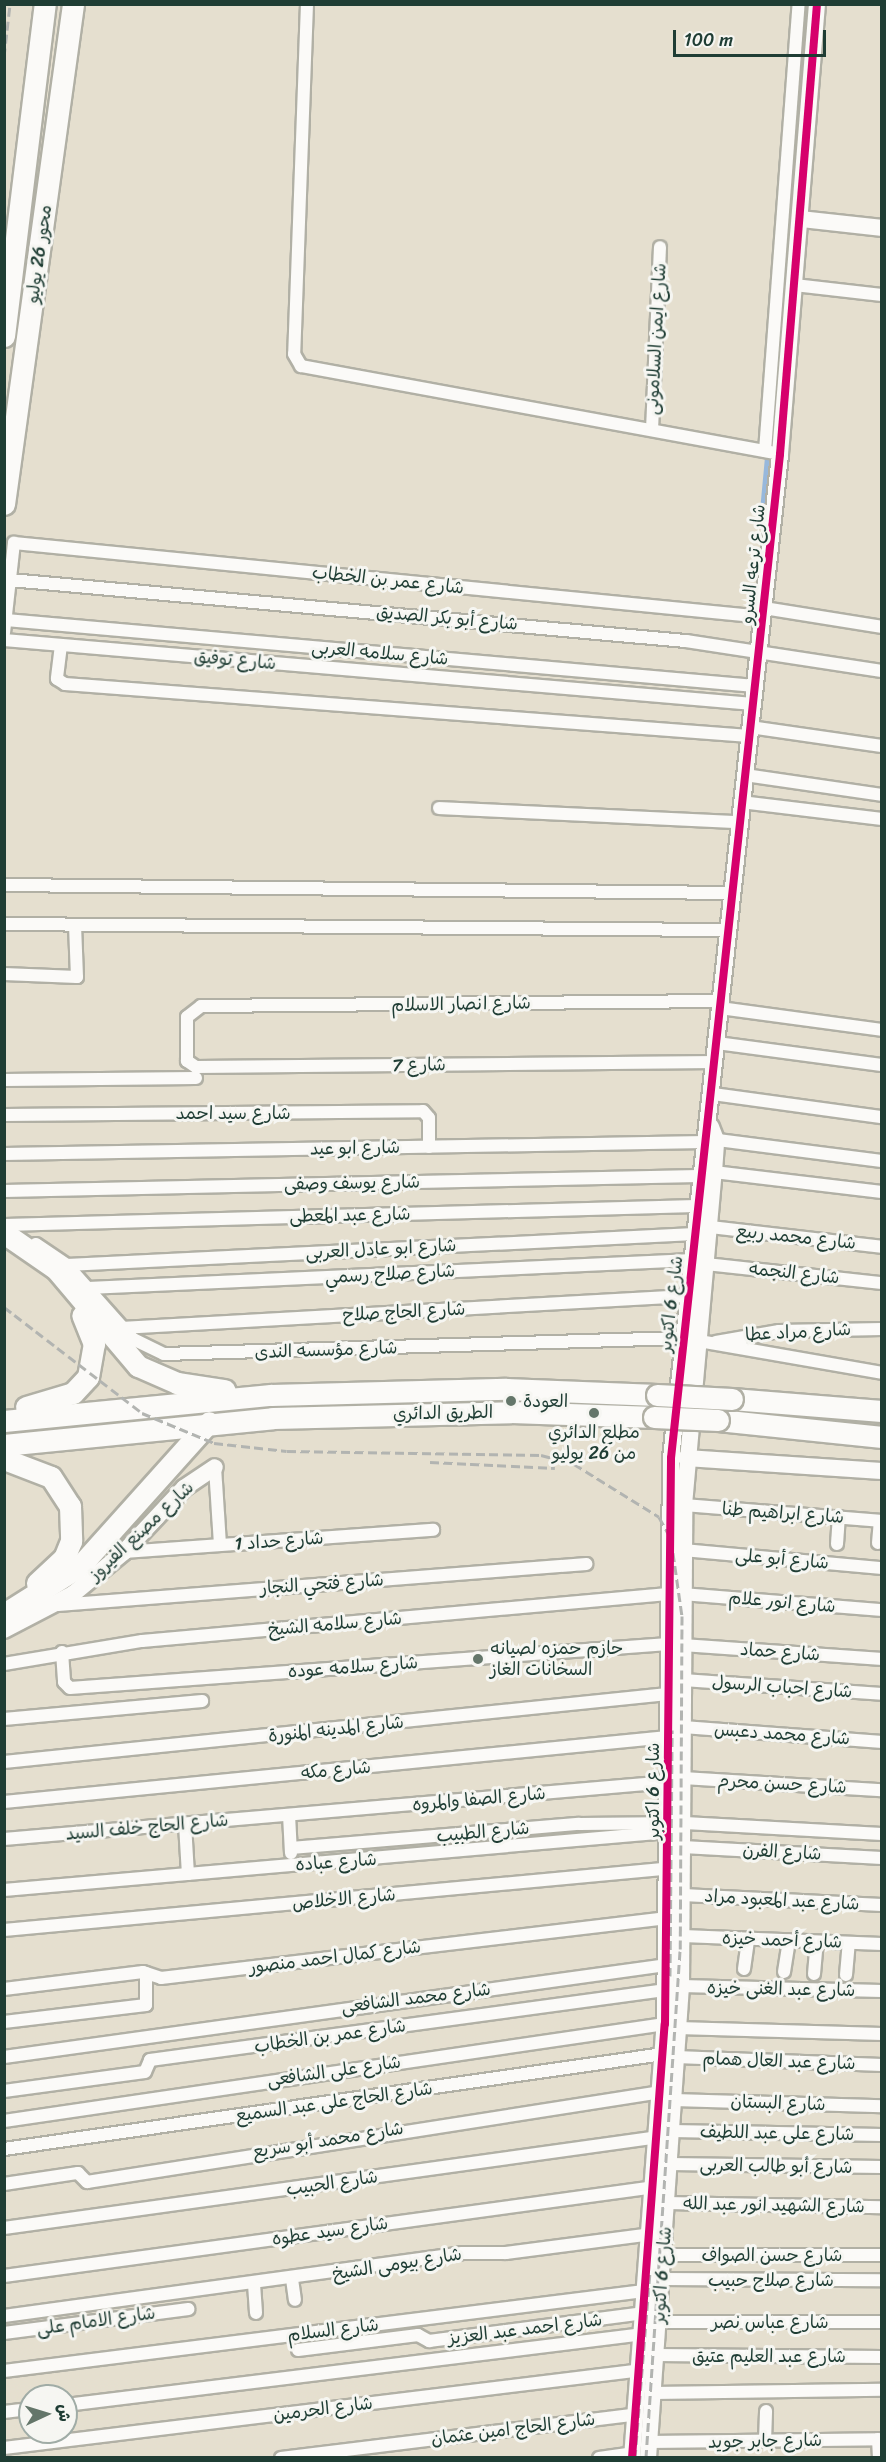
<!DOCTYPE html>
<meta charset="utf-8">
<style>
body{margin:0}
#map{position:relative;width:886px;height:2462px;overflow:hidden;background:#e5dfcf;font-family:Sriracha,"Playpen Sans Arabic",sans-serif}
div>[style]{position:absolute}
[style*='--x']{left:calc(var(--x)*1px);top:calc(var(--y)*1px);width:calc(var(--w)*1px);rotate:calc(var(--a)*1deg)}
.canal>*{height:10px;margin:-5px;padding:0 5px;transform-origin:5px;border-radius:5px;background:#97b8dc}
.roads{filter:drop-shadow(2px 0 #b1b0a5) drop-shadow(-2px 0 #b1b0a5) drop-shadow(0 2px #b1b0a5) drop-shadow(0 -2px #b1b0a5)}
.street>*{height:12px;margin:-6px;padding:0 6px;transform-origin:6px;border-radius:6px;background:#fbfaf8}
.secondary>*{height:16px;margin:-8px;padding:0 8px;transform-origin:8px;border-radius:8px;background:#fbfaf8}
.highway>*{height:21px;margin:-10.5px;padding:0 10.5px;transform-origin:10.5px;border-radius:10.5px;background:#fbfaf8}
.rail>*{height:3px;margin-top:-1.5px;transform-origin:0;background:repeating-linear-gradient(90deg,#b2b4b1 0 9px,transparent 0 13.5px)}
.bridges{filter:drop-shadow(2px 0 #b1b0a5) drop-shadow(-2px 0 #b1b0a5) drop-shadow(0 2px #b1b0a5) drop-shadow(0 -2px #b1b0a5)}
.highway-bridge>*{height:21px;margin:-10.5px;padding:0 10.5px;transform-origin:10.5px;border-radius:10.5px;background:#fbfaf8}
.cycleway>*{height:8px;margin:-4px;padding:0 4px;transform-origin:4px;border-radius:4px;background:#d6006c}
.dots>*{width:16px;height:16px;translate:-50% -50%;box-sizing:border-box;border:3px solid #f6f6f2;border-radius:50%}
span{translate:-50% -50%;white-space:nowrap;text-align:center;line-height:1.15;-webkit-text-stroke:6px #f6f6f2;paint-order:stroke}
.street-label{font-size:18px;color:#1f3d34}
.poi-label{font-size:18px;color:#1f3d34}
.left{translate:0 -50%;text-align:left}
.frame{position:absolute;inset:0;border:6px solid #1f3d34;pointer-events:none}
.north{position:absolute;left:18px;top:2384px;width:60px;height:60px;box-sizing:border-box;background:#f6f6f2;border:2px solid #a0aca6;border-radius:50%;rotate:86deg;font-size:16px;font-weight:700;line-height:24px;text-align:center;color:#1f3d34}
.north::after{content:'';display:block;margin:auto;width:21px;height:27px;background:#64766a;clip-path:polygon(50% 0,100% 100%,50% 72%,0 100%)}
.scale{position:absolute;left:673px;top:30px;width:153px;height:27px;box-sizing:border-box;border:3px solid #1f3d34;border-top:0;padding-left:8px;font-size:18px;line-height:21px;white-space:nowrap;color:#1f3d34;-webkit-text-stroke:4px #f6f6f2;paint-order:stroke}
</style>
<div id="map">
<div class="canal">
<div style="--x:776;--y:390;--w:387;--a:-85.3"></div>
<div style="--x:764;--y:522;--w:65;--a:-84.7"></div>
</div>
<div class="roads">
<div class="street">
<div style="--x:307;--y:4;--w:350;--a:92.1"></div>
<div style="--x:294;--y:354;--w:14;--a:60"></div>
<div style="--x:301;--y:366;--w:487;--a:10.4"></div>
<div style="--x:794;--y:285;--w:89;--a:6.5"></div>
<div style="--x:652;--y:430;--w:183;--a:-87.5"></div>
<div style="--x:765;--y:451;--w:448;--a:-85.7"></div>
<div style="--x:10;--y:580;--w:679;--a:5.16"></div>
<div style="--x:686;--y:641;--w:198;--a:8.7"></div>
<div style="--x:764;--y:608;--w:120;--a:9.1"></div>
<div style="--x:6;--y:620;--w:752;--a:5.04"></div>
<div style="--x:4;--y:633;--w:91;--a:-83.7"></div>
<div style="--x:14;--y:543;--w:753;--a:5.64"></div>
<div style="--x:4;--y:640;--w:752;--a:4.88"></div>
<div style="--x:61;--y:645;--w:34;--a:97"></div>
<div style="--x:57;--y:679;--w:9;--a:32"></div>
<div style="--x:65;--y:684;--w:686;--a:4.35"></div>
<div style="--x:750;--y:727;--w:133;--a:8.2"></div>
<div style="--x:745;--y:775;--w:138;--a:8.3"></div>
<div style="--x:741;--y:802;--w:142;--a:6.9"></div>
<div style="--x:439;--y:808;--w:300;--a:2.7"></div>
<div style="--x:4;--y:885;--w:727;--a:0.63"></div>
<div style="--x:4;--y:924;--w:723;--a:0.48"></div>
<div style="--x:4;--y:974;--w:73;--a:2.4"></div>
<div style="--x:77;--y:977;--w:52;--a:-92.2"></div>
<div style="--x:720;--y:1008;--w:163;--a:7.7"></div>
<div style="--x:717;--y:1043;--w:166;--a:7.6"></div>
<div style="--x:716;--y:1062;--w:520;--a:179.45"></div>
<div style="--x:196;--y:1067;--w:11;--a:-146"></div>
<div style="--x:187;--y:1061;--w:44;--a:-90"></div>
<div style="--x:187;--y:1017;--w:18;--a:-38"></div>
<div style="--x:201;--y:1006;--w:520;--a:-0.55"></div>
<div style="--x:4;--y:1080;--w:192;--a:-0.6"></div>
<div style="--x:713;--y:1094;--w:171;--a:7.8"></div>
<div style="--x:4;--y:1115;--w:419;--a:-0.5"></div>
<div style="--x:423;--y:1111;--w:9;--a:49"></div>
<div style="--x:429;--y:1118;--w:29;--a:90"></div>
<div style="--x:710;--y:1139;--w:173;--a:7.3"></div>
<div style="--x:4;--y:1154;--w:701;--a:-0.98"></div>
<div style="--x:714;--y:1172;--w:169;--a:6.8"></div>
<div style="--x:4;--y:1191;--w:695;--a:-1.24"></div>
<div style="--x:5;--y:1225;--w:691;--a:-1.58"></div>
<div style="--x:710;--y:1227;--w:173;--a:6.6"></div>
<div style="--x:36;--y:1244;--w:37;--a:34"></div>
<div style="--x:67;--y:1265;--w:99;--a:48.3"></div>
<div style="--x:133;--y:1339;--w:34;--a:26"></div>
<div style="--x:164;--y:1354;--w:518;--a:-1.77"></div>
<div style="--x:682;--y:1338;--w:203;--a:9.9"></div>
<div style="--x:706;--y:1264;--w:177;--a:6.2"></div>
<div style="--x:67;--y:1265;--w:628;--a:-2.83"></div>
<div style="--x:88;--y:1288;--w:605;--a:-2.65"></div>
<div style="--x:121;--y:1328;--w:567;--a:-3.24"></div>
<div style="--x:716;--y:1342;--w:64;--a:-9.9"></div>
<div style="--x:779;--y:1331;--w:103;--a:-1.1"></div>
<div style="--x:215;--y:1467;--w:78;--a:86.3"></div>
<div style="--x:684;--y:1505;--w:199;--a:4.6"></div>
<div style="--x:878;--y:1543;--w:22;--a:-85"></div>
<div style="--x:837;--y:1544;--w:27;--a:-86"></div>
<div style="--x:683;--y:1550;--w:200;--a:5.2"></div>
<div style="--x:124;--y:1552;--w:310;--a:-4.1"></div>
<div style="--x:682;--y:1594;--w:201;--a:4.6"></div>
<div style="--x:58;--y:1605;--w:530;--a:-4.44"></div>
<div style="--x:62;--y:1652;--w:30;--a:86"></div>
<div style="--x:64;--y:1682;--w:8;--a:45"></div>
<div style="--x:70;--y:1688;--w:600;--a:-4.21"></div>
<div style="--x:668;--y:1644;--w:215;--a:4"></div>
<div style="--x:4;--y:1664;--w:140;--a:-9.5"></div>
<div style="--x:142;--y:1641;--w:528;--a:-5.11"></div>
<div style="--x:683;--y:1680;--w:199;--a:4"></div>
<div style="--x:4;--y:1719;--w:199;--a:-5.2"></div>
<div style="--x:683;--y:1727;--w:200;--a:4.3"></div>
<div style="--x:4;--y:1762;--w:667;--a:-5.85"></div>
<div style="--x:683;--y:1778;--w:199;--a:3.5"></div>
<div style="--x:4;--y:1802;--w:667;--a:-5.59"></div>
<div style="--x:289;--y:1815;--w:38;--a:87"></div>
<div style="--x:185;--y:1824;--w:50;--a:86.6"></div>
<div style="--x:4;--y:1839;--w:667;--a:-4.9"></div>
<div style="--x:683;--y:1847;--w:199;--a:3.2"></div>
<div style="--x:291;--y:1848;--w:289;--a:-4.8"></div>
<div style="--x:579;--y:1824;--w:106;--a:-0.5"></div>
<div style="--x:685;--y:1823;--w:197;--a:3.2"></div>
<div style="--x:4;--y:1890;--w:667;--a:-4.99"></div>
<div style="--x:683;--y:1895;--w:199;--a:2.9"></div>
<div style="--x:4;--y:1930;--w:672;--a:-5.29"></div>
<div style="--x:683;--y:1936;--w:199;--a:2.3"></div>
<div style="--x:744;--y:1969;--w:30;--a:-82"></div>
<div style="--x:784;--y:1972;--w:32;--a:-81"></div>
<div style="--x:814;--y:1974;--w:32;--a:-85"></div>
<div style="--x:846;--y:1975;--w:32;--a:-85"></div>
<div style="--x:681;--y:1986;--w:201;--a:1.4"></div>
<div style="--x:4;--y:1989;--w:140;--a:-7"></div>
<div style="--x:143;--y:1972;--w:19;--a:18"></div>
<div style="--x:161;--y:1978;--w:510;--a:-6.76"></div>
<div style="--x:4;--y:2022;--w:143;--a:-6.8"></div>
<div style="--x:146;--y:2005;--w:32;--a:-90"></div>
<div style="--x:678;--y:2028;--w:204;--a:1.7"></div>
<div style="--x:4;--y:2057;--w:668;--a:-7.91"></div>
<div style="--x:676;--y:2057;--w:206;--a:2.2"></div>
<div style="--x:4;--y:2091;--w:142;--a:-7.7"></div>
<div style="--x:145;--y:2072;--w:13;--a:-67"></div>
<div style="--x:150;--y:2060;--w:521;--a:-7.73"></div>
<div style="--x:674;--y:2100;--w:208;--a:1.7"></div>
<div style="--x:4;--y:2121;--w:668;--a:-8.35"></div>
<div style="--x:672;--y:2131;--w:210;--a:1.1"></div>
<div style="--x:4;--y:2149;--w:666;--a:-8.2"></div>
<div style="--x:670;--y:2164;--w:212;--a:0.8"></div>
<div style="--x:4;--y:2184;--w:75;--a:-8.5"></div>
<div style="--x:78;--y:2173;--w:13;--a:45"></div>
<div style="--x:87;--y:2182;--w:581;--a:-8.91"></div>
<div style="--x:667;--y:2203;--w:215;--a:1.1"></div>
<div style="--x:4;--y:2228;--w:661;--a:-7.91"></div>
<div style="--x:663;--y:2255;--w:219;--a:0"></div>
<div style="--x:4;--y:2276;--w:657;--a:-7.78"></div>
<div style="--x:292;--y:2279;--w:21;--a:82"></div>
<div style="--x:661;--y:2279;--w:221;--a:0.3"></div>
<div style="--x:254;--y:2284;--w:29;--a:86"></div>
<div style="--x:4;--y:2316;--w:461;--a:-7.8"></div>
<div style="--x:461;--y:2253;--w:45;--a:0"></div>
<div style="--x:506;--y:2253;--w:147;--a:-7.4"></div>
<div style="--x:658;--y:2322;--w:224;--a:0"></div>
<div style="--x:4;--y:2333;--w:186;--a:-7.4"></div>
<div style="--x:298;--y:2350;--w:121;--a:-7.1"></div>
<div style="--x:418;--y:2335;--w:13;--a:29"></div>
<div style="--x:429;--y:2341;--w:219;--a:-7.4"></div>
<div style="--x:656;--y:2355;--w:226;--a:0.5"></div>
<div style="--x:4;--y:2371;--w:653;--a:-7.13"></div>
<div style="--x:653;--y:2393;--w:229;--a:-0.8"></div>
<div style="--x:66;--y:2405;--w:582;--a:-7"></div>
<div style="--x:4;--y:2412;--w:26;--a:-7"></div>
<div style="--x:878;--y:2439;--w:19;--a:87"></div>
<div style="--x:765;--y:2441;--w:30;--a:-88"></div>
<div style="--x:649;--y:2442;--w:233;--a:-0.7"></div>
<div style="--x:4;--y:2448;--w:643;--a:-6.97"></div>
<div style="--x:281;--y:2458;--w:359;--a:-7"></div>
<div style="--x:599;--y:2458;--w:34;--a:-8"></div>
</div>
<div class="secondary">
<div style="--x:801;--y:219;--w:81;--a:6.3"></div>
<div style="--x:686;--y:1458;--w:196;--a:3.8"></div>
<div style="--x:4;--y:1630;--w:78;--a:-27.6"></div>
<div style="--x:73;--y:1594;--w:66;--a:-39.5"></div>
<div style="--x:124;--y:1552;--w:88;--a:-46.8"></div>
<div style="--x:184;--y:1488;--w:37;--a:-34"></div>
<div style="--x:632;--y:2458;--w:435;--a:-85.7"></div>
<div style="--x:665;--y:2024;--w:566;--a:-89.39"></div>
<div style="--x:671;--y:1458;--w:1010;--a:-83.8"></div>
<div style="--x:780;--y:454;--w:452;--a:-85.3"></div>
<div style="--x:648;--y:2458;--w:473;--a:-86"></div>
<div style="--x:681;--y:1986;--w:481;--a:-89.6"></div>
<div style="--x:684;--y:1505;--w:334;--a:-84.9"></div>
<div style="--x:714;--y:1172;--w:32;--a:-86"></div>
<div style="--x:716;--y:1140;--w:14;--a:-111"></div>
</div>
<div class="highway">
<div style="--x:4;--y:336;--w:335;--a:-83"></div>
<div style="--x:4;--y:504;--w:505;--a:-82.14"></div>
<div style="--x:4;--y:1233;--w:63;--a:34.7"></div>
<div style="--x:56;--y:1269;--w:127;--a:49.8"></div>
<div style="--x:138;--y:1366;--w:43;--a:23.6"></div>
<div style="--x:177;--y:1383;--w:48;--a:8.5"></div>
<div style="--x:732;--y:1399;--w:150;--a:4.6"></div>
<div style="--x:26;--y:1407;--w:49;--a:-16.6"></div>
<div style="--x:73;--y:1393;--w:22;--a:-47"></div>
<div style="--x:88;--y:1377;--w:34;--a:-80"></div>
<div style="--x:94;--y:1344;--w:31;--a:-112"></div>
<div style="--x:718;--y:1420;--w:165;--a:5.9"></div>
<div style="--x:4;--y:1421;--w:268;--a:-5.6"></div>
<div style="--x:271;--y:1395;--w:235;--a:-1.5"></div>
<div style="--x:506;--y:1389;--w:151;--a:2.3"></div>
<div style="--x:4;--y:1445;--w:270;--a:-5.7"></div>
<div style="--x:273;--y:1418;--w:238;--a:-1.4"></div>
<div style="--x:511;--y:1412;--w:143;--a:2"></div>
<div style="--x:4;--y:1459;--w:50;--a:21"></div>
<div style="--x:51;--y:1477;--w:35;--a:57"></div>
<div style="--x:70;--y:1506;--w:35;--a:88"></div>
<div style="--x:71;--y:1541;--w:18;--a:112"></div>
<div style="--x:64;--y:1558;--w:37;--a:137"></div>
<div style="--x:4;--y:1614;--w:90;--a:-32.3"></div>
<div style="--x:80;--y:1566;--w:193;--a:-48.1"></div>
</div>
</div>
<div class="rail">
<div style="--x:4;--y:57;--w:53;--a:-83.5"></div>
<div style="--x:4;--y:1307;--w:174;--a:37.5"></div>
<div style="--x:142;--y:1413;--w:78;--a:22.6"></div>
<div style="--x:214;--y:1443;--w:73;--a:6.3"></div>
<div style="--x:287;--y:1451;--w:254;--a:0.9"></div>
<div style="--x:541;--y:1455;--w:34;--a:15"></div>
<div style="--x:574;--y:1464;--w:100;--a:31.9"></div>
<div style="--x:659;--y:1517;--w:25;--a:61"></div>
<div style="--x:671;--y:1539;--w:78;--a:81.9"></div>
<div style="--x:682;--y:1616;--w:335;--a:90.3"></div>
<div style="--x:680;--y:1951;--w:508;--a:93.84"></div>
<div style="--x:430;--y:1462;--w:125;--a:2.7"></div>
<div style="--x:670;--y:1976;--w:246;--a:-89.5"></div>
<div style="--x:635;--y:2458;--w:187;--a:-85.4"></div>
</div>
<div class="bridges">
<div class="highway-bridge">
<div style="--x:657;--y:1395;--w:75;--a:3.1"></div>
<div style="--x:654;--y:1417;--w:64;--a:2.7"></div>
</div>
</div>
<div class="cycleway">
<div style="--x:632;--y:2458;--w:435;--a:-85.7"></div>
<div style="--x:665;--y:2024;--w:566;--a:-89.39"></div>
<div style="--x:671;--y:1458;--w:1010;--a:-83.8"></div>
<div style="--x:780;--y:454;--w:452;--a:-85.3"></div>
</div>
<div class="dots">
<div style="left:511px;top:1401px;background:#64766a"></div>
<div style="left:594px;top:1413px;background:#64766a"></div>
<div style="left:478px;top:1659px;background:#64766a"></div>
</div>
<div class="street-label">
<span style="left:39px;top:254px;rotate:-82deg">محور 26 يوليو</span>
<span style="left:656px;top:339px;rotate:-87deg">شارع ايمن السلامونى</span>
<span style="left:753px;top:564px;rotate:-84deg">شارع ترعه السرو</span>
<span style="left:388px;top:580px;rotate:6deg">شارع عمر بن الخطاب</span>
<span style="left:447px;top:618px;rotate:5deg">شارع أبو بكر الصديق</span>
<span style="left:380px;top:653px;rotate:5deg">شارع سلامه العربى</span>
<span style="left:235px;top:660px;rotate:5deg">شارع توفيق</span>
<span style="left:461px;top:1004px;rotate:-1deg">شارع انصار الاسلام</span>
<span style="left:419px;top:1065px;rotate:-1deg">شارع 7</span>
<span style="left:233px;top:1113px">شارع سيد احمد</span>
<span style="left:355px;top:1148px;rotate:-1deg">شارع ابو عيد</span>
<span style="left:352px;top:1183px;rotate:-1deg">شارع يوسف وصفى</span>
<span style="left:350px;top:1215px;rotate:-1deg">شارع عبد المعطى</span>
<span style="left:796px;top:1237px;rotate:6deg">شارع محمد ربيع</span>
<span style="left:381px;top:1249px;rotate:-3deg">شارع ابو عادل العربى</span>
<span style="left:794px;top:1273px;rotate:6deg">شارع النجمه</span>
<span style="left:390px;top:1274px;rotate:-3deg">شارع صلاح رسمي</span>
<span style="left:671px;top:1304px;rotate:-83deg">شارع 6 اكتوبر</span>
<span style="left:404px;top:1312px;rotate:-3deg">شارع الحاج صلاح</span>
<span style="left:798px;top:1332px;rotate:-3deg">شارع مراد عطا</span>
<span style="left:326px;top:1350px;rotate:-2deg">شارع مؤسسه الندى</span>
<span style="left:443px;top:1413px;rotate:-1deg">الطريق الدائري</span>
<span style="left:783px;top:1513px;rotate:4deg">شارع ابراهيم طنا</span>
<span style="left:141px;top:1531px;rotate:-43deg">شارع مصنع الفيروز</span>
<span style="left:279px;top:1541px;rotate:-4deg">شارع حداد 1</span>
<span style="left:782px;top:1559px;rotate:5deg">شارع أبو على</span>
<span style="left:322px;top:1584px;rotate:-4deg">شارع فتحي النجار</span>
<span style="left:782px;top:1602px;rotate:5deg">شارع انور علام</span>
<span style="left:335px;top:1624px;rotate:-5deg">شارع سلامه الشيخ</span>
<span style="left:780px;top:1652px;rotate:4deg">شارع حماد</span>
<span style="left:353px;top:1667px;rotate:-4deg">شارع سلامه عوده</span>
<span style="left:782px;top:1687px;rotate:4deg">شارع احباب الرسول</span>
<span style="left:336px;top:1729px;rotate:-6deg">شارع المدينه المنورة</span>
<span style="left:782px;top:1734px;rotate:4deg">شارع محمد دعبس</span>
<span style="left:336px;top:1770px;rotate:-5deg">شارع مكه</span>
<span style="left:782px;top:1784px;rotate:3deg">شارع حسن محرم</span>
<span style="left:653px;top:1791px;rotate:-90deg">شارع 6 اكتوبر</span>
<span style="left:479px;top:1799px;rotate:-5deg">شارع الصفا والمروه</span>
<span style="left:147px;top:1827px;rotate:-5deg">شارع الحاج خلف السيد</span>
<span style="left:483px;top:1832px;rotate:-5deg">شارع الطبيب</span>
<span style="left:782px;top:1852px;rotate:3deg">شارع الفرن</span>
<span style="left:336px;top:1862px;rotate:-4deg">شارع عباده</span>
<span style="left:344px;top:1899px;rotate:-5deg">شارع الاخلاص</span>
<span style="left:782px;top:1900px;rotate:3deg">شارع عبد المعبود مراد</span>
<span style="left:782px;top:1940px;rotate:2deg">شارع أحمد خيزه</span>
<span style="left:335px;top:1957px;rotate:-7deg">شارع كمال احمد منصور</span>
<span style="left:781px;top:1989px;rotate:1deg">شارع عبد الغنى خيزه</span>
<span style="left:416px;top:1998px;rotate:-7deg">شارع محمد الشافعى</span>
<span style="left:330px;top:2036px;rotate:-8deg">شارع عمر بن الخطاب</span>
<span style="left:779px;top:2061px;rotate:2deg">شارع عبد العال همام</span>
<span style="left:334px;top:2071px;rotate:-8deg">شارع على الشافعى</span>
<span style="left:334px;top:2102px;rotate:-8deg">شارع الحاج على عبد السميع</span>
<span style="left:778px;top:2103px;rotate:2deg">شارع البستان</span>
<span style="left:777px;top:2133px;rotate:1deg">شارع على عبد اللطيف</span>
<span style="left:328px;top:2140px;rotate:-9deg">شارع محمد أبو سريع</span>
<span style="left:776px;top:2166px;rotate:1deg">شارع أبو طالب العربى</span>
<span style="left:332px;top:2183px;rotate:-8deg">شارع الحبيب</span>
<span style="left:774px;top:2205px;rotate:1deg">شارع الشهيد انور عبد الله</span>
<span style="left:330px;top:2231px;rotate:-8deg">شارع سيد عطوه</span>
<span style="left:772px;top:2255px">شارع حسن الصواف</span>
<span style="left:397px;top:2264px;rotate:-9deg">شارع بيومى الشيخ</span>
<span style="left:662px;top:2275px;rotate:-86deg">شارع 6 اكتوبر</span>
<span style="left:771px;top:2280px">شارع صلاح حبيب</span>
<span style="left:96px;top:2321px;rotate:-8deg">شارع الامام على</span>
<span style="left:770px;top:2322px">شارع عباس نصر</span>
<span style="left:525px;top:2329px;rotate:-7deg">شارع احمد عبد العزيز</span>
<span style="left:333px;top:2330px;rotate:-7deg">شارع السلام</span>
<span style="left:769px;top:2356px">شارع عبد العليم عتيق</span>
<span style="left:323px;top:2409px;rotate:-7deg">شارع الحرمين</span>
<span style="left:513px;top:2429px;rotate:-7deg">شارع الحاج امين عثمان</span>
<span style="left:765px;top:2441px;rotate:-1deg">شارع جابر جويد</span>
</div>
<div class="poi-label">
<span class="left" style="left:523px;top:1401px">العودة</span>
<span style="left:594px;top:1443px">مطلع الدائري<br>من 26 يوليو</span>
<span class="left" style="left:490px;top:1659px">حازم حمزه لصيانه<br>السخانات الغاز</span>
</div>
<div class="frame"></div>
<div class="north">ش</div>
<div class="scale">100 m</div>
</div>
